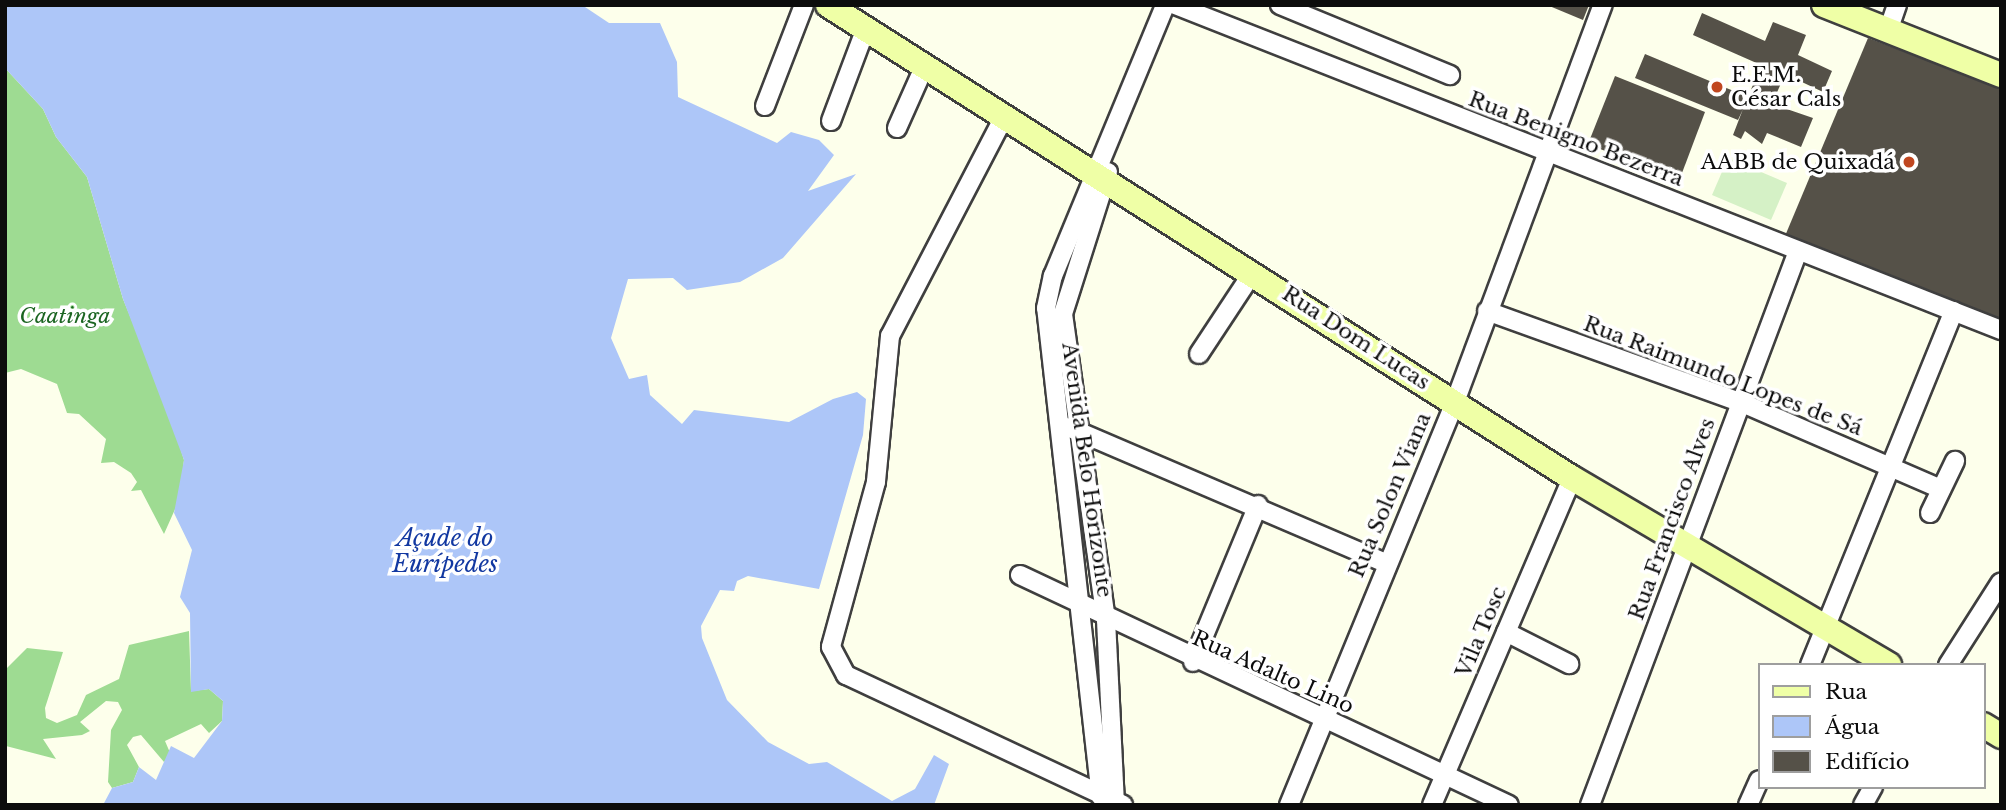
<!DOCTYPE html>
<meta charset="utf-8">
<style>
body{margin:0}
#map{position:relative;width:2006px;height:810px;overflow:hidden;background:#fdffeb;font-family:"Libre Baskerville",serif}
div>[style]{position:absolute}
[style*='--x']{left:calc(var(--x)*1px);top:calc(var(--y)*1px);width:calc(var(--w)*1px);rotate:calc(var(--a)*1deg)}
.forest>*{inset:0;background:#9edb92}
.pitch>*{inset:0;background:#d5f1c6}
.water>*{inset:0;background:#adc6f8}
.building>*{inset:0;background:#555148}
.roads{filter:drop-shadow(2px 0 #3f3f3f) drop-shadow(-2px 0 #3f3f3f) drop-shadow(0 2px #3f3f3f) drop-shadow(0 -2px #3f3f3f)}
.street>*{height:18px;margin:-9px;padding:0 9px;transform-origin:9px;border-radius:9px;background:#fff}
.secondary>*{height:24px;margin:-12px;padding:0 12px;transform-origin:12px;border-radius:12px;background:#efffa6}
.dots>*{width:19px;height:19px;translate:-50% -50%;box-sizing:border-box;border:4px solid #fff;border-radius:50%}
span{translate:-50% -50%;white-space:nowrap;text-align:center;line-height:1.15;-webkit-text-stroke:7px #fff;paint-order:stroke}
.poi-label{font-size:21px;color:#0c0c0c}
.left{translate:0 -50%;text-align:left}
.right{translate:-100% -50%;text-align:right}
.street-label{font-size:21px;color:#0c0c0c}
.park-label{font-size:21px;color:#1b6521;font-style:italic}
.water-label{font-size:23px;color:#1238a1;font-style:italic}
.frame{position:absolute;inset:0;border:7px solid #0c0c0c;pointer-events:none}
.legend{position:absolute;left:1758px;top:663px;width:228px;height:126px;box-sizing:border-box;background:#fff;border:2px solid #9e9e9e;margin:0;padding:9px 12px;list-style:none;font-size:21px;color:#0c0c0c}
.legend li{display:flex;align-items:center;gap:14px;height:35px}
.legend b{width:35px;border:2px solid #9e9e9e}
</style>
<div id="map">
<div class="forest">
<div style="clip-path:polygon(5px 68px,43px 109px,56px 137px,87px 177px,123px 299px,167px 406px,184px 460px,180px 498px,164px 534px,141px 490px,131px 491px,137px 482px,131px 473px,114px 462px,101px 463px,106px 439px,79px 414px,67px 413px,57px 384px,21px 369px,5px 373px)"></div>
<div style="clip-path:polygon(189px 631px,191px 691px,209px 689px,223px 701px,222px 721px,209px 733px,201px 724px,165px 741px,171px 755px,164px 762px,141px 735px,133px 737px,127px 745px,139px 767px,133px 782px,112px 788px,108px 782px,111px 730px,122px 710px,118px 702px,106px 701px,80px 722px,90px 731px,82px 735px,43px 739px,56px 759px,6px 746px,5px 670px,27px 648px,63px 652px,45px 708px,46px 718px,57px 723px,77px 715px,86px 695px,119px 679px,129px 645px)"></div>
</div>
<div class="pitch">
<div style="clip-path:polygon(1728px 158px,1787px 183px,1771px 220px,1712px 195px)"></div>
</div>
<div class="water">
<div style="clip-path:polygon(5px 5px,582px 5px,609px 23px,660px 23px,677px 62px,678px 97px,777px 143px,791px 132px,819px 140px,834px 155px,808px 191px,856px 174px,783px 258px,740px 282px,687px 290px,673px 278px,628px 279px,611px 338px,629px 379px,647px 375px,650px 395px,682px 424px,694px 410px,789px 422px,833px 399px,857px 392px,866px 399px,863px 435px,819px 589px,748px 576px,737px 581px,734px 591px,720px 590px,701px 626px,702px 638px,727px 700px,768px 742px,809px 764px,827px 762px,892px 801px,915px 789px,934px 755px,949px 764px,934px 805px,103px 805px,112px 788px,133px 782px,139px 767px,156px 780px,171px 746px,194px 758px,222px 721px,223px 701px,209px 689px,191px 692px,190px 613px,180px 597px,192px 550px,174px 513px,184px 460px,123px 299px,87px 177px,56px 137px,43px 109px,5px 68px)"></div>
</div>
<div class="building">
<div style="clip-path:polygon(1547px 5px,1589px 5px,1583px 20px)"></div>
<div style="clip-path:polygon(1702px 13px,1765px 41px,1773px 22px,1806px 35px,1798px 55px,1832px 71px,1823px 92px,1785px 74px,1772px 104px,1813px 118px,1801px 147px,1767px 133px,1762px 144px,1745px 131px,1741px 139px,1733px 135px,1743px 109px,1738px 120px,1635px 78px,1645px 54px,1748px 97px,1761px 65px,1693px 35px)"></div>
<div style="clip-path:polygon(1868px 38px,2001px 88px,2001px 319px,1785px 236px)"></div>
<div style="clip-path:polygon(1615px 76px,1705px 112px,1679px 181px,1588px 144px)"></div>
</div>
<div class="roads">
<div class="street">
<div style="--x:1175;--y:5;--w:888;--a:21.48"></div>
<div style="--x:1280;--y:5;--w:184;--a:22.4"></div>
<div style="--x:1888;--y:31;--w:28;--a:-71"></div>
<div style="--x:765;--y:106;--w:108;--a:-68.9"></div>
<div style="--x:1004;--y:117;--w:247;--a:117.5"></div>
<div style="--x:890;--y:336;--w:147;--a:95.5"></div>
<div style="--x:876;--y:482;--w:171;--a:105.3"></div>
<div style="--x:831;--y:647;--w:32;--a:62"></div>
<div style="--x:846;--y:675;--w:306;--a:25.1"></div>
<div style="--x:831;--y:121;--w:99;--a:-69.4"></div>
<div style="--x:897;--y:128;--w:69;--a:-66"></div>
<div style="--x:1108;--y:172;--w:149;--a:107.6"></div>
<div style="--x:1063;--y:314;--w:309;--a:82"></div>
<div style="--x:1106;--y:620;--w:185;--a:87.2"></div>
<div style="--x:1487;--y:311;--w:269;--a:19.8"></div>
<div style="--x:1740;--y:402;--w:219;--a:23.4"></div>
<div style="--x:1199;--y:354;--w:98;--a:-56.6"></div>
<div style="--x:1068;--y:427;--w:346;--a:23.2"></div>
<div style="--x:1930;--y:513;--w:58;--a:-64.3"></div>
<div style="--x:1020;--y:575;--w:540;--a:25.19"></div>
<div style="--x:1506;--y:632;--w:71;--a:26.9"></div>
<div style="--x:1193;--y:662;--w:170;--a:-67.5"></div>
<div style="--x:1810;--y:665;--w:382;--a:-67.9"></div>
<div style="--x:1948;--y:665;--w:98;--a:-57.4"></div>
<div style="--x:1101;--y:797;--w:492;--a:-96.4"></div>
<div style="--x:1046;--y:308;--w:33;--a:-78"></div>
<div style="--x:1053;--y:276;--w:293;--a:-67.5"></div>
<div style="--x:1289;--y:805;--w:436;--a:-67.6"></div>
<div style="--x:1455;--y:402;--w:424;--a:-69.6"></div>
<div style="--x:1432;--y:805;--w:356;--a:-66.8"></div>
<div style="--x:1590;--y:805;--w:592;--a:-69.42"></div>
<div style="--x:1748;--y:805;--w:27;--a:-66"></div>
<div style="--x:1863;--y:805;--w:21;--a:-61"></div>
</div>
<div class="secondary">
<div style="--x:828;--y:5;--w:882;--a:32.45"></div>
<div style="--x:1572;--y:478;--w:368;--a:30.5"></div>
<div style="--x:1824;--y:5;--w:190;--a:21.6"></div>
<div style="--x:1983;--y:725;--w:21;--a:31"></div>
</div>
</div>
<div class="dots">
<div style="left:1717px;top:87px;background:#c04720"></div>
<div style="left:1909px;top:162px;background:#c04720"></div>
</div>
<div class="poi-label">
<span class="left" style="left:1731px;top:87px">E.E.M.<br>César Cals</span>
<span class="right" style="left:1895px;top:162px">AABB de Quixadá</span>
</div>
<div class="street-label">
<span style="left:1576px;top:139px;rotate:21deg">Rua Benigno Bezerra</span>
<span style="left:1356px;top:338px;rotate:33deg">Rua Dom Lucas</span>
<span style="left:1723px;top:376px;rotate:21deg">Rua Raimundo Lopes de Sá</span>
<span style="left:1087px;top:470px;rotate:82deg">Avenida Belo Horizonte</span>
<span style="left:1390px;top:495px;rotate:-67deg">Rua Solon Viana</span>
<span style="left:1672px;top:519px;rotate:-70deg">Rua Francisco Alves</span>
<span style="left:1481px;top:632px;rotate:-67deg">Vila Tosc</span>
<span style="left:1273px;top:672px;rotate:24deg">Rua Adalto Lino</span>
</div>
<div class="park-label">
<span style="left:65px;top:316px">Caatinga</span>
</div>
<div class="water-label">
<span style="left:445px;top:551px">Açude do<br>Eurípedes</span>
</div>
<div class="frame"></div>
<ul class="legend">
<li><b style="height:9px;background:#efffa6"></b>Rua</li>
<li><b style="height:19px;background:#adc6f8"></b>Água</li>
<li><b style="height:19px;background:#555148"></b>Edifício</li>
</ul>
</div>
